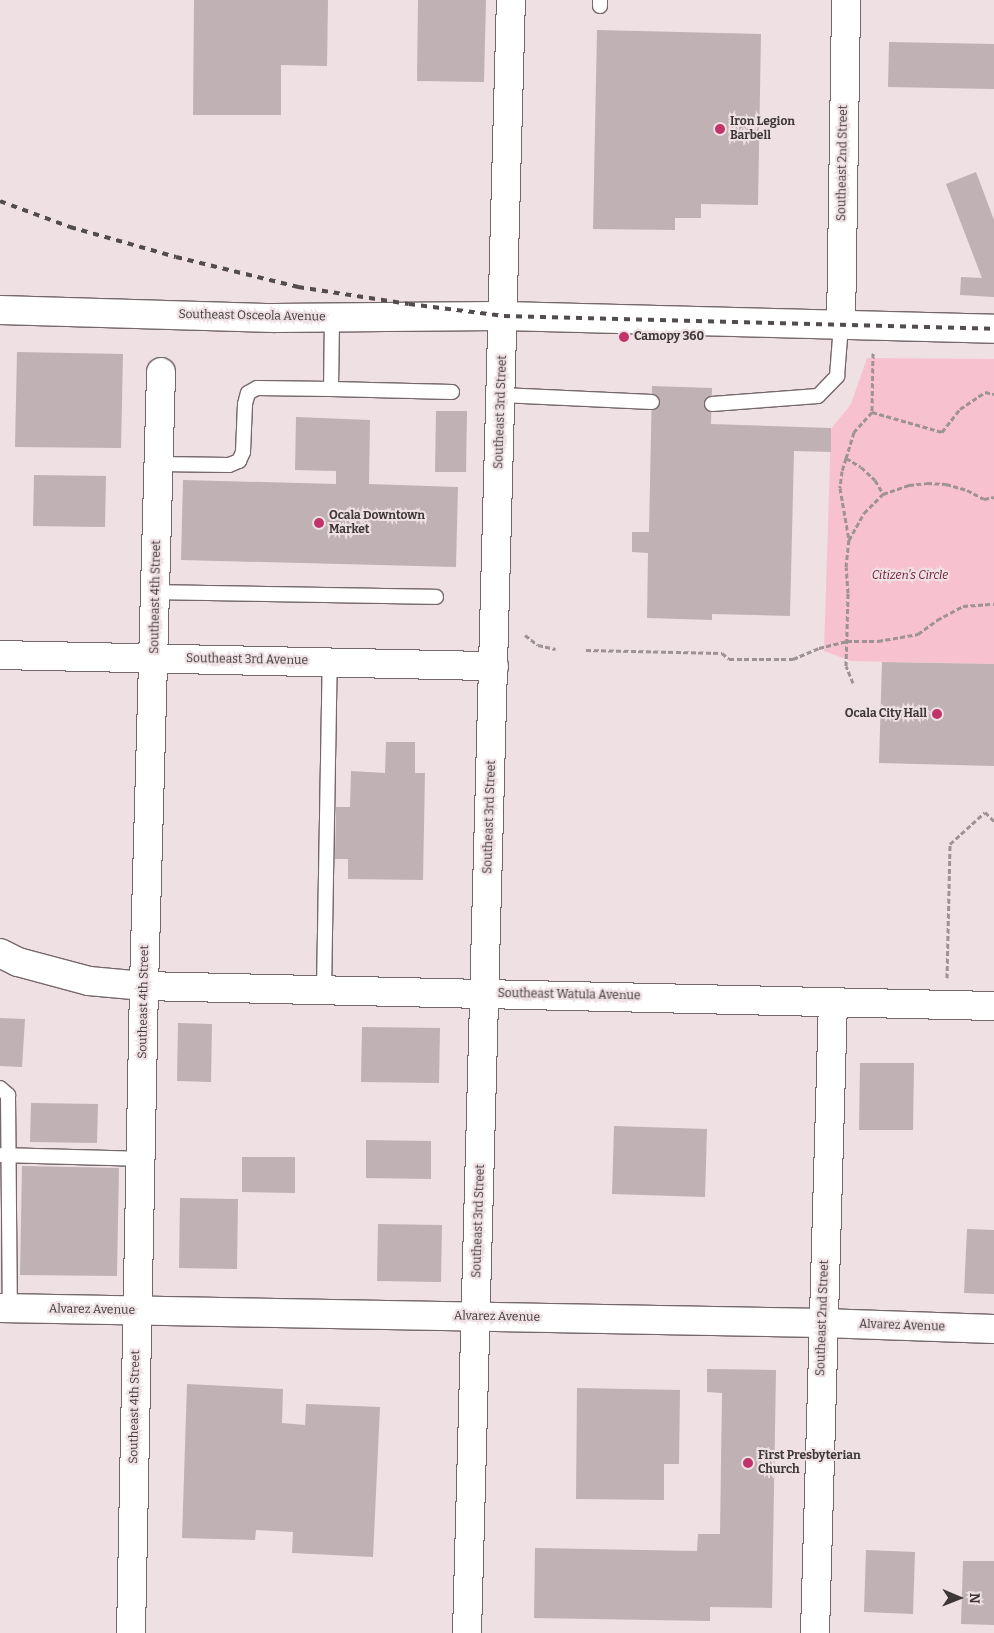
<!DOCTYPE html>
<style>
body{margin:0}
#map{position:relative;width:994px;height:1633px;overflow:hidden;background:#efe0e3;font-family:Bitter,serif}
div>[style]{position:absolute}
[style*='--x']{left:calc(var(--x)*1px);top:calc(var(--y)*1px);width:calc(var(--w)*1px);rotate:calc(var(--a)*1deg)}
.green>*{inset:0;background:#f8c1cf}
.building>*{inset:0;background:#bfb1b4}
.path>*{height:3px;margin-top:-1.5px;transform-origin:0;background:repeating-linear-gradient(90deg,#9d9295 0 5px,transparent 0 7.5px)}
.roads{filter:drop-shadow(1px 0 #75686b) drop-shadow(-1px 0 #75686b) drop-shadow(0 1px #75686b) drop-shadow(0 -1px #75686b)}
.service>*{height:14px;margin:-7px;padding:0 7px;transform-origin:7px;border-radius:7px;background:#fff}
.minor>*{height:28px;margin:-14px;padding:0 14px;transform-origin:14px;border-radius:14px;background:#fff}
.tertiary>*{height:28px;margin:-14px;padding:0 14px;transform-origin:14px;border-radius:14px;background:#fff}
.rail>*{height:4px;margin-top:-2px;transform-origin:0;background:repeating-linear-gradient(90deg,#534c4d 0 6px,transparent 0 12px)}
.dots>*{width:14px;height:14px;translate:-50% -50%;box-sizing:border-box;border:2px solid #efe0e3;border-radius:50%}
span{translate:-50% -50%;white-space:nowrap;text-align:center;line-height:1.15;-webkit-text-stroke:4px #efe0e3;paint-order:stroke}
.poi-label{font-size:12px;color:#3d3738;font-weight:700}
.left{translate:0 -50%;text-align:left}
.right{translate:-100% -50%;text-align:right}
.street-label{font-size:12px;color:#3d3738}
.park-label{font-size:12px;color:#691536;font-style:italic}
.north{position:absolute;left:934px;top:1573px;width:50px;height:50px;-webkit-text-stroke:4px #efe0e3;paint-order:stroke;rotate:91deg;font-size:14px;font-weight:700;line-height:20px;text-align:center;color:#3d3738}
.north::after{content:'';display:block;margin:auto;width:18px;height:22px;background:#3d3738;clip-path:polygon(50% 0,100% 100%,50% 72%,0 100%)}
</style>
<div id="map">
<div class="green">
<div style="clip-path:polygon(867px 358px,994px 359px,994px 664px,851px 661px,824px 651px,831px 429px,851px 404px)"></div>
</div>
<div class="building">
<div style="clip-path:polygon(194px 0,328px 0,327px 66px,281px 65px,281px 115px,193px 115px)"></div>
<div style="clip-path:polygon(418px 0,486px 0,484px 82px,417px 81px)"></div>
<div style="clip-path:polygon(597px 30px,761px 34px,758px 205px,701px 204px,701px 218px,675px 218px,675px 230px,593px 229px)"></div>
<div style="clip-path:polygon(889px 42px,994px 44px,994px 89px,888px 87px)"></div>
<div style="clip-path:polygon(976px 172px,994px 220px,994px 297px,960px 295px,961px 277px,982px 278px,946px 184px)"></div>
<div style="clip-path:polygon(17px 352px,123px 354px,121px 448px,15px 447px)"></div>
<div style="clip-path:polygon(652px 386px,712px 388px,711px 424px,831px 428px,831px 452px,794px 451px,790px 616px,712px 614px,712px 620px,647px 618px,648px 553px,632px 552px,632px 532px,649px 532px)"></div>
<div style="clip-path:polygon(436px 411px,467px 411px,466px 472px,435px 472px)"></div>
<div style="clip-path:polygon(296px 417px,370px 420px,369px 484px,458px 487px,456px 567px,181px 560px,183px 480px,336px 484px,336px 471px,295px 470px)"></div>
<div style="clip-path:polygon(34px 475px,106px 476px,105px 527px,33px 526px)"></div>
<div style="clip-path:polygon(882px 662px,994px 664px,994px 766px,879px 763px)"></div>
<div style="clip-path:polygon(386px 742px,415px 742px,415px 773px,425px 773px,423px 880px,348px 879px,348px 859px,335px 859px,336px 807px,350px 807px,351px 771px,385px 773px)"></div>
<div style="clip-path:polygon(0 1018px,25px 1019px,22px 1067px,0 1066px)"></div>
<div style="clip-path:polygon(178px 1023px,212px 1024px,211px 1082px,177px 1081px)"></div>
<div style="clip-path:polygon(362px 1027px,440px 1028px,439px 1083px,361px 1082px)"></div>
<div style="clip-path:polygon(860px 1063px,914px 1063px,913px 1130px,859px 1130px)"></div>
<div style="clip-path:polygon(31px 1103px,98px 1104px,97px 1143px,30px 1142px)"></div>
<div style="clip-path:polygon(614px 1126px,707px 1129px,705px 1197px,612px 1194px)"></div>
<div style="clip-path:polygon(366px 1140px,431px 1141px,431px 1179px,366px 1178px)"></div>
<div style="clip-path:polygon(242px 1157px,295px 1157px,295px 1193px,242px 1192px)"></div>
<div style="clip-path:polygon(22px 1166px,119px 1168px,117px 1276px,20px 1275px)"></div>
<div style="clip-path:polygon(180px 1198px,238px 1199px,237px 1269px,179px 1268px)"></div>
<div style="clip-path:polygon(378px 1224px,442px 1225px,441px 1282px,377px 1281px)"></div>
<div style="clip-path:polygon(967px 1229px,994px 1230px,994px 1294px,964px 1293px)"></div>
<div style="clip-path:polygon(707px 1369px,776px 1370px,772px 1608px,710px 1607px,710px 1621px,534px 1618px,535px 1548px,697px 1551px,698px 1534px,720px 1534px,722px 1393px,707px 1392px)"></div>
<div style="clip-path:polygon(187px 1384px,283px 1389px,282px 1423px,305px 1425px,306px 1404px,380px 1407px,373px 1557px,292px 1553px,293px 1532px,256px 1530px,255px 1540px,182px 1538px)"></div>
<div style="clip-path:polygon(577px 1388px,680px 1390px,679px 1464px,664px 1464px,664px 1500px,576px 1499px)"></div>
<div style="clip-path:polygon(866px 1550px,915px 1552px,913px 1614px,864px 1612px)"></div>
<div style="clip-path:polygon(963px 1561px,994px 1561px,994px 1625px,961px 1624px)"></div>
</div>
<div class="path">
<div style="--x:873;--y:353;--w:59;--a:91"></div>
<div style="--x:872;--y:412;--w:27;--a:132"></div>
<div style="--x:854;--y:432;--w:27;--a:107"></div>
<div style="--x:846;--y:458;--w:17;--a:31"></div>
<div style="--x:861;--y:467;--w:19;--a:43"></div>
<div style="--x:875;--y:480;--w:16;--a:60"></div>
<div style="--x:883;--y:494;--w:28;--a:-19"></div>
<div style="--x:909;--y:485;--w:18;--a:-6"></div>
<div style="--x:927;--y:483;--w:19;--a:3"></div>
<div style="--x:946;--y:484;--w:22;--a:16"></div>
<div style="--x:967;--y:490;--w:19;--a:28"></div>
<div style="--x:984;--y:499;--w:10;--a:-11"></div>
<div style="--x:872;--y:412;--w:73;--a:15.9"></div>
<div style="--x:942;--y:432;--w:29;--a:-52"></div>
<div style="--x:960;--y:409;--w:30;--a:-34"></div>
<div style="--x:985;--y:392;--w:9;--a:13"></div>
<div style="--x:846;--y:458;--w:14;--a:107"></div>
<div style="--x:842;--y:471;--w:17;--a:97"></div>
<div style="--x:840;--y:488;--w:53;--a:80.2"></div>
<div style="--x:525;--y:635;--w:16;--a:38"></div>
<div style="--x:538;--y:645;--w:18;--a:13"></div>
<div style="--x:586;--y:650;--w:136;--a:1.3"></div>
<div style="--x:722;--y:653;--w:9;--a:41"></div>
<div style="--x:729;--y:659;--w:64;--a:0"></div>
<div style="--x:793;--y:659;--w:28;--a:-23"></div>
<div style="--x:819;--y:648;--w:29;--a:-14"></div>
<div style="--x:847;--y:641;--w:31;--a:0"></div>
<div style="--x:878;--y:641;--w:41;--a:-9.9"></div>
<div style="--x:918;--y:634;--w:24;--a:-36"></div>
<div style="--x:937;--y:620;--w:30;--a:-28"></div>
<div style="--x:963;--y:606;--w:31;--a:-4"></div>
<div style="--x:853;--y:683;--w:18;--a:-112"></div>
<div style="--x:846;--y:666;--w:73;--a:-88.4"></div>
<div style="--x:848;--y:593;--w:26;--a:-94"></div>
<div style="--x:846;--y:567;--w:27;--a:-84"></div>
<div style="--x:849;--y:540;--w:31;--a:-61"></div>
<div style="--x:864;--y:513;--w:27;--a:-45"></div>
<div style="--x:947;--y:978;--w:134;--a:-88.7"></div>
<div style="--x:950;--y:844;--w:47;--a:-42.4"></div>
<div style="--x:985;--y:812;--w:13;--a:45"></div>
</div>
<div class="roads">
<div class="service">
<div style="--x:600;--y:6;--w:6;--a:-90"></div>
<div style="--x:332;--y:318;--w:71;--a:90.8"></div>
<div style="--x:331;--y:389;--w:121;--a:1.4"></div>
<div style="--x:501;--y:395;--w:151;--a:2.7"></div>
<div style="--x:712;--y:404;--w:106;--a:-4.3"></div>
<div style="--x:818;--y:396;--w:28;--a:-46"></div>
<div style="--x:837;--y:376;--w:51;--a:-85.5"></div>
<div style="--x:159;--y:464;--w:70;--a:0.8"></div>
<div style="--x:229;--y:465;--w:11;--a:-22"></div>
<div style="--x:239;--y:461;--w:10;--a:-66"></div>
<div style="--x:243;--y:452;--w:48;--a:-87.6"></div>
<div style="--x:245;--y:404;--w:11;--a:-75"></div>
<div style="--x:248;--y:393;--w:10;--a:-29"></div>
<div style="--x:257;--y:388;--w:74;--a:0.8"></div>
<div style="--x:156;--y:592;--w:280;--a:1"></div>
<div style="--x:324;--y:990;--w:329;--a:-89"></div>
<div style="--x:0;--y:1088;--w:11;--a:41"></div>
<div style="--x:8;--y:1095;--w:213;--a:89.5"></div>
<div style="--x:1;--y:1155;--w:139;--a:1.6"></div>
</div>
<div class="minor">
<div style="--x:0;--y:310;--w:274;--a:1.7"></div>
<div style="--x:274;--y:318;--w:230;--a:-0.5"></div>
<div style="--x:504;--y:316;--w:490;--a:1.5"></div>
<div style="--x:841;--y:325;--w:325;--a:-89.1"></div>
<div style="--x:0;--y:655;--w:494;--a:1.3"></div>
<div style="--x:0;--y:1308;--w:822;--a:1.05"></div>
<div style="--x:822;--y:1323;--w:172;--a:2"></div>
<div style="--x:131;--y:1633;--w:647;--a:-88.85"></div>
<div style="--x:144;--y:986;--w:614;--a:-88.41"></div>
<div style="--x:467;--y:1633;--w:1634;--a:-88.46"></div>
<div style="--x:815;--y:1633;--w:631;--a:-88.37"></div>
</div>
<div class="tertiary">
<div style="--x:0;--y:953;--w:20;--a:27"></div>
<div style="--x:18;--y:962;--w:73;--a:15"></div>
<div style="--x:89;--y:981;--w:55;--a:5.2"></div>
<div style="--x:144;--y:986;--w:850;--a:1.35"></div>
</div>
</div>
<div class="rail">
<div style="--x:0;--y:201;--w:75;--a:20.4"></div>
<div style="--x:70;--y:227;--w:110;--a:15.8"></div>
<div style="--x:176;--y:257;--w:126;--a:13.8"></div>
<div style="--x:298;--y:287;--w:112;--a:8.7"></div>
<div style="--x:409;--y:304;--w:96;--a:7.2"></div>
<div style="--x:504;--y:316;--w:490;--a:1.5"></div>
</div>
<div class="dots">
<div style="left:720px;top:129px;background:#c0346a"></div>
<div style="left:624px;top:337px;background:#c0346a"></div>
<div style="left:319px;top:523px;background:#c0346a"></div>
<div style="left:937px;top:714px;background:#c0346a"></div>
<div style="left:748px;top:1463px;background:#c0346a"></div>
</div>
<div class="poi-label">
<span class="left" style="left:730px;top:129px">Iron Legion<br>Barbell</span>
<span class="left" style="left:634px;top:337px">Camopy 360</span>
<span class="left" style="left:329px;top:523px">Ocala Downtown<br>Market</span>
<span class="right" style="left:927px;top:714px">Ocala City Hall</span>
<span class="left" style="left:758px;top:1463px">First Presbyterian<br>Church</span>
</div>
<div class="street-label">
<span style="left:843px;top:163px;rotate:-89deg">Southeast 2nd Street</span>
<span style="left:252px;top:316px;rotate:1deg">Southeast Osceola Avenue</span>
<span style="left:501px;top:412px;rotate:-88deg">Southeast 3rd Street</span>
<span style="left:156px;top:597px;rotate:-89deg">Southeast 4th Street</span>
<span style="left:247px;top:660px;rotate:1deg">Southeast 3rd Avenue</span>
<span style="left:490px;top:817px;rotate:-88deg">Southeast 3rd Street</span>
<span style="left:569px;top:995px;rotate:1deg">Southeast Watula Avenue</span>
<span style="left:144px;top:1002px;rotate:-89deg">Southeast 4th Street</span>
<span style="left:479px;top:1221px;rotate:-88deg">Southeast 3rd Street</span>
<span style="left:92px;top:1310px;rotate:1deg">Alvarez Avenue</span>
<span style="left:497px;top:1317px;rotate:1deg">Alvarez Avenue</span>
<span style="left:823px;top:1318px;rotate:-88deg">Southeast 2nd Street</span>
<span style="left:902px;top:1326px;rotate:2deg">Alvarez Avenue</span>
<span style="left:135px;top:1407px;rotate:-89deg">Southeast 4th Street</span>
</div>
<div class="park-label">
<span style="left:910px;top:576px">Citizen's Circle</span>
</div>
<div class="north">N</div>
</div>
